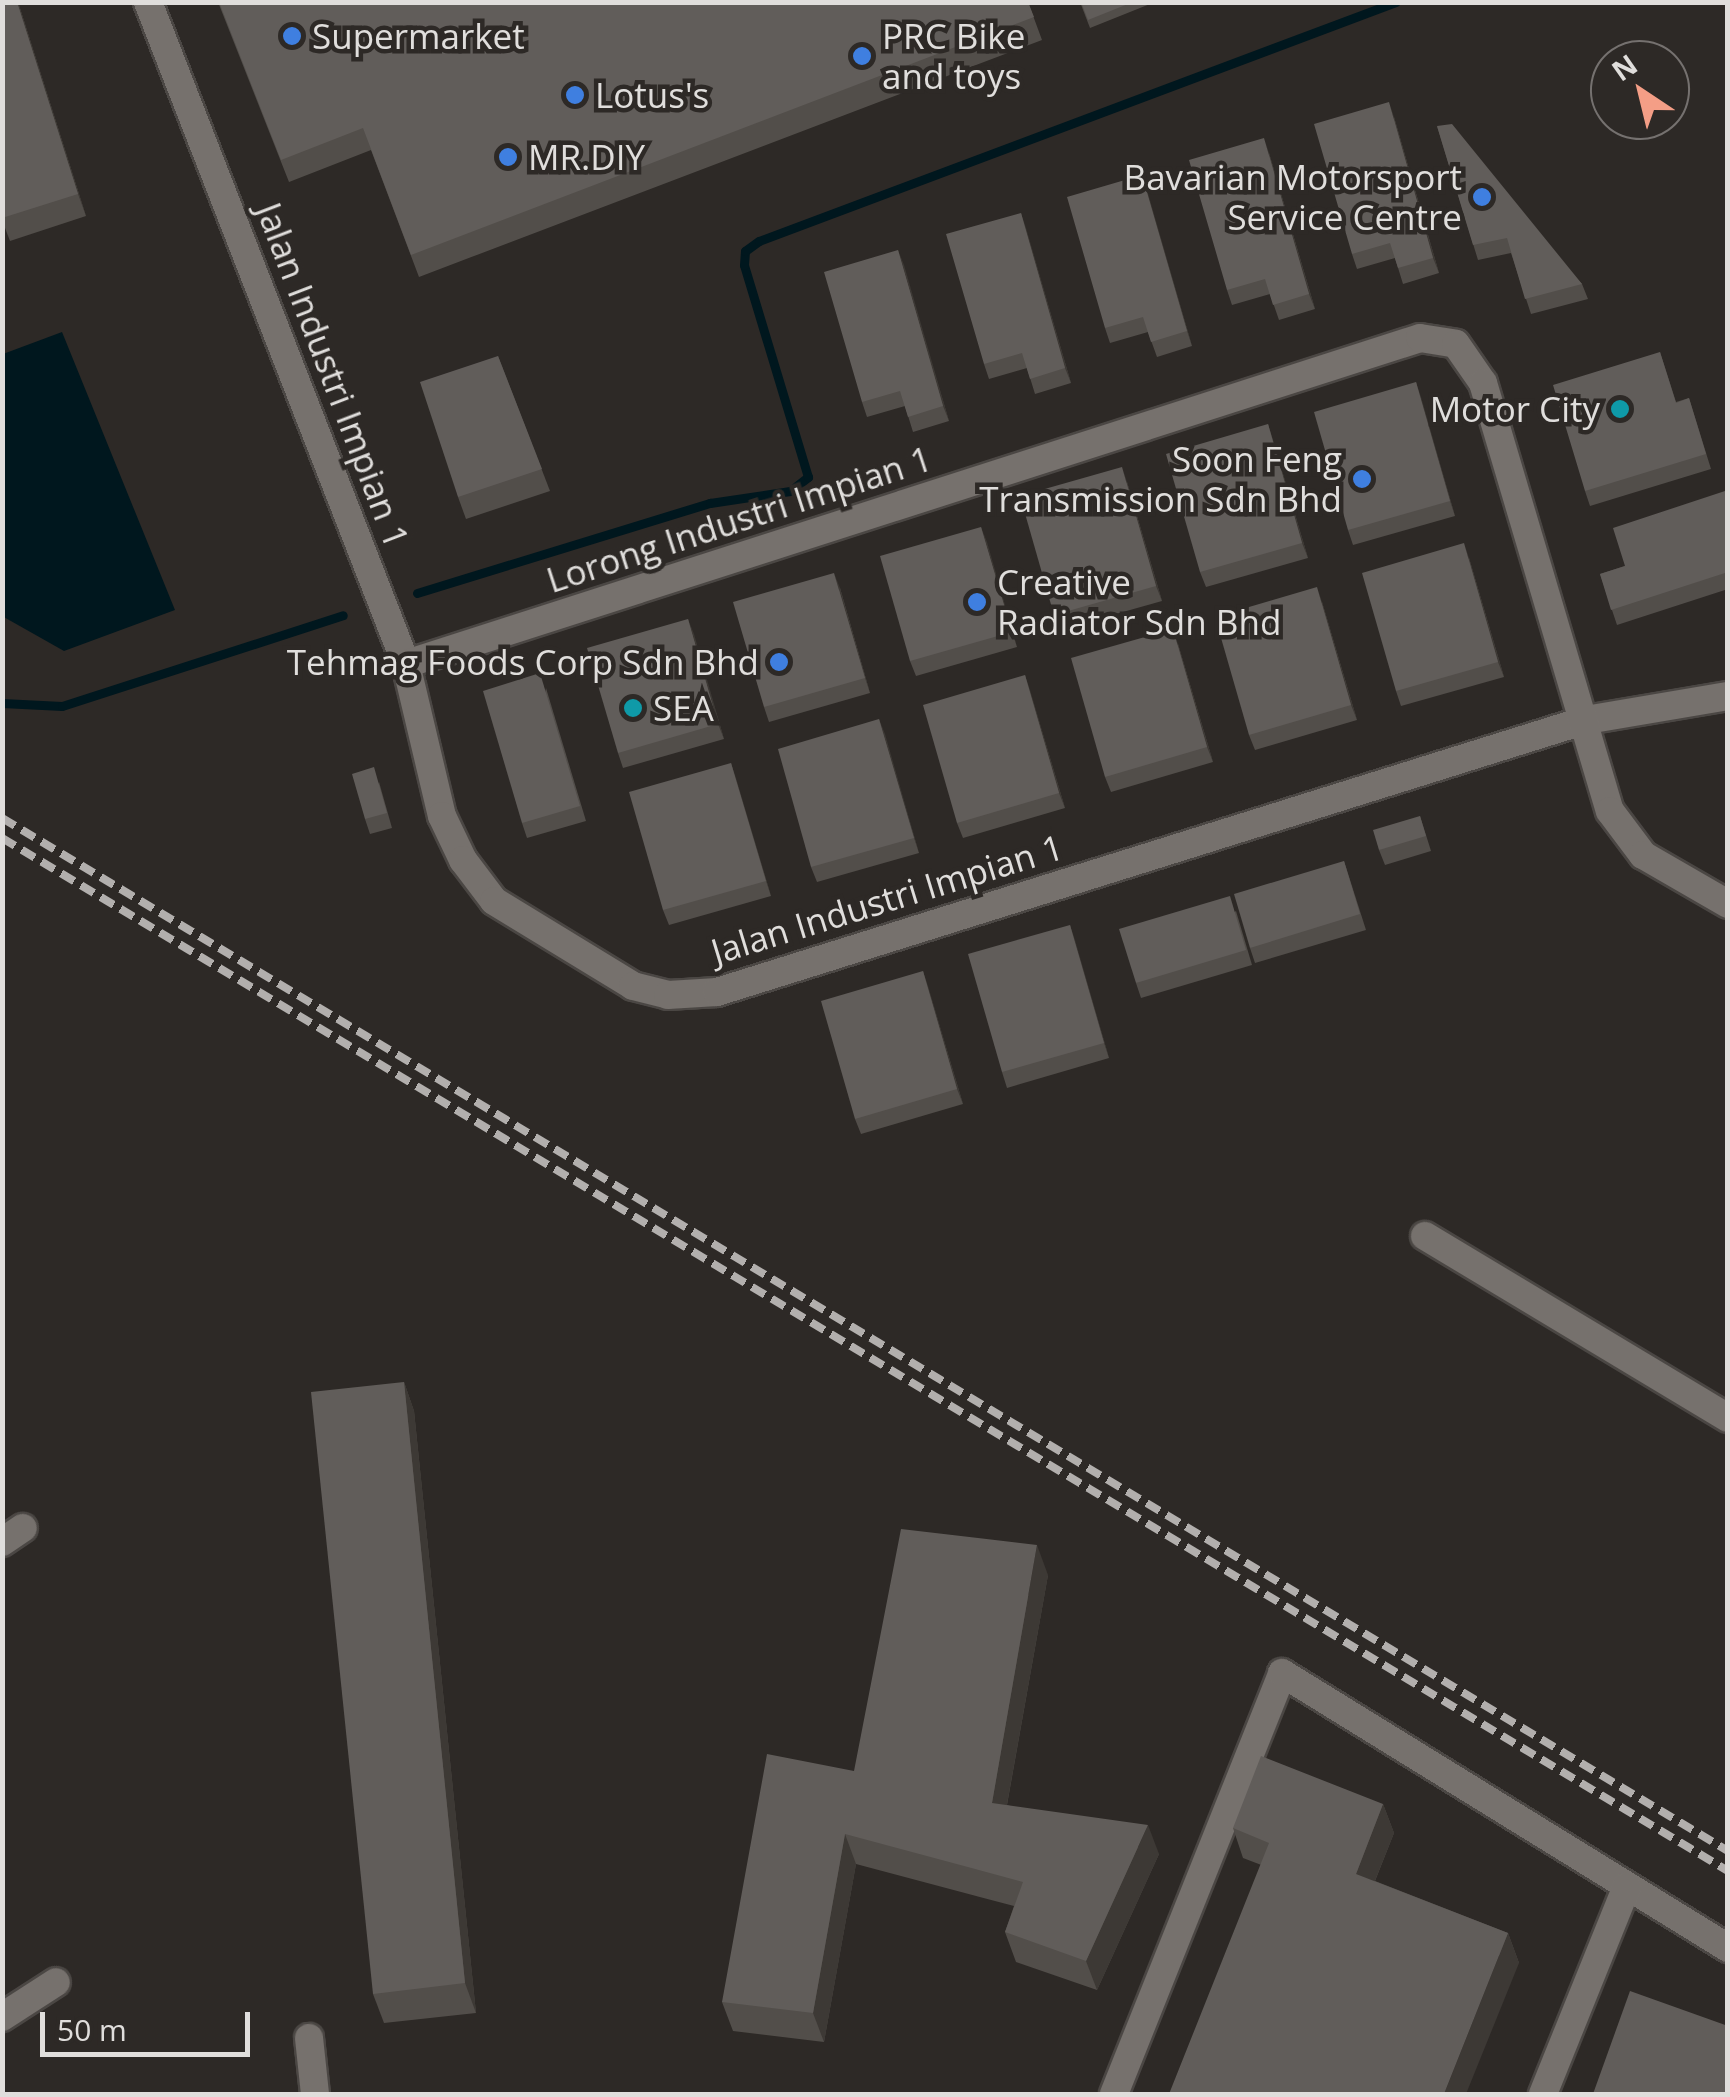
<!DOCTYPE html>
<style>
body{margin:0}
#map{position:relative;width:1730px;height:2097px;overflow:hidden;background:#2d2926;font-family:"Open Sans",sans-serif}
div>[style]{position:absolute}
[style*='--x']{left:calc(var(--x)*1px);top:calc(var(--y)*1px);width:calc(var(--w)*1px);rotate:calc(var(--a)*1deg)}
.water>*{inset:0;background:#00171e}
.stream>*{height:9px;margin:-4.5px;padding:0 4.5px;transform-origin:4.5px;border-radius:4.5px;background:#00171e}
.roads{filter:drop-shadow(2px 0 #4b4744) drop-shadow(-2px 0 #4b4744) drop-shadow(0 2px #4b4744) drop-shadow(0 -2px #4b4744)}
.street>*{height:28px;margin:-14px;padding:0 14px;transform-origin:14px;border-radius:14px;background:#76716d}
.rail>*{height:8px;margin-top:-4px;transform-origin:0;background:repeating-linear-gradient(90deg,#b2afad 0 15px,transparent 0 23px)}
.wall>*{inset:0;background:#524e4a}
.shaded-wall>*{inset:0;background:#3d3935}
.building>*{inset:0;background:#615d5a}
.dots>*{width:28px;height:28px;translate:-50% -50%;box-sizing:border-box;border:5px solid #2d2926;border-radius:50%}
span{translate:-50% -50%;white-space:nowrap;text-align:center;line-height:1.15;-webkit-text-stroke:9px #2d2926;paint-order:stroke}
.poi-label{font-size:35px;color:#e0dedc}
.left{translate:0 -50%;text-align:left}
.right{translate:-100% -50%;text-align:right}
.street-label{font-size:35px;color:#e0dedc}
.frame{position:absolute;inset:0;border:5px solid #e0dedc;pointer-events:none}
.north{position:absolute;left:1590px;top:40px;width:100px;height:100px;box-sizing:border-box;background:#2d2926;border:2px solid #75716f;border-radius:50%;rotate:325deg;font-size:28px;font-weight:700;line-height:40px;text-align:center;color:#e0dedc}
.north::after{content:'';display:block;margin:auto;width:35px;height:45px;background:#f49e86;clip-path:polygon(50% 0,100% 100%,50% 72%,0 100%)}
.scale{position:absolute;left:40px;top:2012px;width:210px;height:45px;box-sizing:border-box;border:5px solid #e0dedc;border-top:0;padding-left:12px;font-size:30px;line-height:35px;white-space:nowrap;color:#e0dedc;-webkit-text-stroke:8px #2d2926;paint-order:stroke}
</style>
<div id="map">
<div class="water">
<div style="clip-path:polygon(62px 332px,175px 610px,64px 651px,2px 616px,3px 354px)"></div>
</div>
<div class="stream">
<div style="--x:417;--y:593;--w:307;--a:-17.1"></div>
<div style="--x:710;--y:503;--w:81;--a:-8.5"></div>
<div style="--x:790;--y:491;--w:23;--a:-38"></div>
<div style="--x:808;--y:477;--w:221;--a:-106.8"></div>
<div style="--x:744;--y:265;--w:14;--a:-86"></div>
<div style="--x:745;--y:251;--w:17;--a:-36"></div>
<div style="--x:759;--y:241;--w:680;--a:-20.57"></div>
<div style="--x:2;--y:703;--w:60;--a:2.9"></div>
<div style="--x:62;--y:706;--w:295;--a:-17.9"></div>
</div>
<div class="roads">
<div class="street">
<div style="--x:148;--y:2;--w:710;--a:68.71"></div>
<div style="--x:406;--y:664;--w:156;--a:76.7"></div>
<div style="--x:442;--y:816;--w:49;--a:64.5"></div>
<div style="--x:463;--y:860;--w:51;--a:52.9"></div>
<div style="--x:494;--y:901;--w:163;--a:31.4"></div>
<div style="--x:633;--y:986;--w:36;--a:14"></div>
<div style="--x:668;--y:995;--w:49;--a:-3.5"></div>
<div style="--x:717;--y:992;--w:911;--a:-17.38"></div>
<div style="--x:1586;--y:720;--w:144;--a:-9.6"></div>
<div style="--x:406;--y:664;--w:1065;--a:-17.82"></div>
<div style="--x:1420;--y:338;--w:36;--a:9"></div>
<div style="--x:1456;--y:344;--w:47;--a:55.3"></div>
<div style="--x:1483;--y:383;--w:446;--a:73.5"></div>
<div style="--x:1610;--y:811;--w:55;--a:53.1"></div>
<div style="--x:1643;--y:855;--w:98;--a:30"></div>
<div style="--x:1425;--y:1236;--w:353;--a:31"></div>
<div style="--x:2;--y:1542;--w:25;--a:-34"></div>
<div style="--x:2;--y:2017;--w:64;--a:-32.9"></div>
<div style="--x:309;--y:2038;--w:56;--a:83.9"></div>
<div style="--x:1114;--y:2094;--w:453;--a:-68.2"></div>
<div style="--x:1282;--y:1673;--w:524;--a:31.66"></div>
<div style="--x:1543;--y:2094;--w:224;--a:-68"></div>
</div>
</div>
<div class="rail">
<div style="--x:2;--y:818;--w:2012;--a:30.9"></div>
<div style="--x:2;--y:838;--w:2012;--a:30.9"></div>
</div>
<div class="wall">
<div style="clip-path:polygon(2px 2px,18px 2px,86px 216px,10px 241px,2px 220px)"></div>
<div style="clip-path:polygon(218px 2px,1028px 2px,1042px 40px,419px 277px,371px 150px,289px 182px)"></div>
<div style="clip-path:polygon(1080px 2px,1155px 2px,1090px 28px)"></div>
<div style="clip-path:polygon(1394px 117px,1439px 273px,1403px 284px,1395px 258px,1357px 269px,1352px 254px)"></div>
<div style="clip-path:polygon(1437px 126px,1582px 284px,1588px 299px,1531px 314px,1511px 253px,1478px 260px)"></div>
<div style="clip-path:polygon(1269px 153px,1315px 309px,1279px 320px,1270px 294px,1232px 305px,1227px 290px)"></div>
<div style="clip-path:polygon(1142px 175px,1192px 346px,1157px 357px,1148px 332px,1110px 343px,1105px 328px)"></div>
<div style="clip-path:polygon(1021px 213px,1071px 383px,1035px 394px,1027px 368px,989px 379px,984px 364px)"></div>
<div style="clip-path:polygon(898px 250px,949px 421px,913px 432px,905px 406px,867px 417px,862px 402px)"></div>
<div style="clip-path:polygon(1660px 352px,1676px 402px,1689px 398px,1711px 469px,1590px 506px,1585px 491px)"></div>
<div style="clip-path:polygon(498px 356px,550px 491px,466px 519px,458px 497px)"></div>
<div style="clip-path:polygon(1416px 382px,1455px 516px,1353px 545px,1348px 530px)"></div>
<div style="clip-path:polygon(1268px 424px,1308px 558px,1206px 587px,1200px 572px)"></div>
<div style="clip-path:polygon(1127px 482px,1162px 601px,1059px 630px,1054px 615px)"></div>
<div style="clip-path:polygon(1728px 490px,1728px 589px,1617px 625px,1600px 574px,1625px 566px)"></div>
<div style="clip-path:polygon(981px 527px,1017px 647px,916px 676px,910px 661px)"></div>
<div style="clip-path:polygon(1469px 558px,1504px 677px,1401px 706px,1396px 691px)"></div>
<div style="clip-path:polygon(840px 588px,870px 693px,769px 722px,764px 707px)"></div>
<div style="clip-path:polygon(1322px 602px,1357px 720px,1255px 750px,1249px 735px)"></div>
<div style="clip-path:polygon(688px 619px,724px 739px,623px 768px,618px 753px)"></div>
<div style="clip-path:polygon(1178px 644px,1213px 762px,1111px 792px,1105px 777px)"></div>
<div style="clip-path:polygon(1025px 675px,1065px 808px,963px 838px,957px 823px)"></div>
<div style="clip-path:polygon(546px 688px,586px 821px,527px 838px,522px 823px)"></div>
<div style="clip-path:polygon(879px 719px,919px 853px,817px 882px,811px 867px)"></div>
<div style="clip-path:polygon(731px 763px,771px 896px,669px 925px,663px 910px)"></div>
<div style="clip-path:polygon(379px 782px,392px 828px,370px 834px,365px 819px)"></div>
<div style="clip-path:polygon(1420px 816px,1431px 851px,1385px 865px,1379px 850px)"></div>
<div style="clip-path:polygon(1344px 861px,1366px 930px,1255px 963px,1250px 948px)"></div>
<div style="clip-path:polygon(1236px 911px,1252px 965px,1141px 998px,1136px 983px)"></div>
<div style="clip-path:polygon(1070px 925px,1109px 1058px,1007px 1088px,1002px 1072px)"></div>
<div style="clip-path:polygon(923px 971px,963px 1104px,861px 1134px,855px 1119px)"></div>
<div style="clip-path:polygon(404px 1382px,414px 1411px,476px 2013px,384px 2023px,373px 1994px)"></div>
<div style="clip-path:polygon(1048px 1575px,1007px 1805px,1159px 1854px,1097px 1990px,1016px 1962px,1005px 1932px,1014px 1906px,856px 1864px,824px 2042px,733px 2031px,722px 2002px,854px 1771px)"></div>
<div style="clip-path:polygon(1383px 1804px,1394px 1833px,1375px 1881px,1508px 1933px,1519px 1963px,1243px 1858px,1233px 1828px)"></div>
</div>
<div class="shaded-wall">
<div style="clip-path:polygon(17px 2px,18px 2px,86px 216px,78px 194px)"></div>
<div style="clip-path:polygon(1389px 102px,1394px 117px,1439px 273px,1433px 258px)"></div>
<div style="clip-path:polygon(1264px 138px,1269px 153px,1315px 309px,1309px 294px)"></div>
<div style="clip-path:polygon(1142px 175px,1147px 190px,1192px 346px,1187px 331px)"></div>
<div style="clip-path:polygon(1021px 213px,1026px 228px,1071px 383px,1065px 368px)"></div>
<div style="clip-path:polygon(898px 250px,904px 265px,949px 421px,943px 406px)"></div>
<div style="clip-path:polygon(1416px 382px,1421px 397px,1455px 516px,1450px 501px)"></div>
<div style="clip-path:polygon(1268px 424px,1273px 440px,1308px 558px,1302px 543px)"></div>
<div style="clip-path:polygon(1122px 467px,1127px 482px,1162px 601px,1156px 586px)"></div>
<div style="clip-path:polygon(981px 527px,987px 542px,1017px 647px,1012px 632px)"></div>
<div style="clip-path:polygon(1464px 543px,1469px 558px,1504px 677px,1498px 662px)"></div>
<div style="clip-path:polygon(834px 573px,840px 588px,870px 693px,865px 678px)"></div>
<div style="clip-path:polygon(1317px 587px,1322px 602px,1357px 720px,1351px 705px)"></div>
<div style="clip-path:polygon(688px 619px,694px 634px,724px 739px,718px 724px)"></div>
<div style="clip-path:polygon(1173px 629px,1178px 644px,1213px 762px,1207px 747px)"></div>
<div style="clip-path:polygon(1025px 675px,1030px 690px,1065px 808px,1059px 793px)"></div>
<div style="clip-path:polygon(879px 719px,885px 734px,919px 853px,914px 838px)"></div>
<div style="clip-path:polygon(731px 763px,736px 778px,771px 896px,766px 881px)"></div>
<div style="clip-path:polygon(1070px 925px,1075px 940px,1109px 1058px,1104px 1043px)"></div>
<div style="clip-path:polygon(923px 971px,928px 986px,963px 1104px,957px 1089px)"></div>
<div style="clip-path:polygon(404px 1382px,414px 1411px,476px 2013px,465px 1983px)"></div>
<div style="clip-path:polygon(1037px 1545px,1048px 1575px,1002px 1832px,992px 1803px)"></div>
<div style="clip-path:polygon(1383px 1804px,1394px 1833px,1366px 1903px,1356px 1874px)"></div>
<div style="clip-path:polygon(1148px 1825px,1159px 1854px,1097px 1990px,1086px 1961px)"></div>
<div style="clip-path:polygon(845px 1834px,856px 1864px,824px 2042px,813px 2013px)"></div>
<div style="clip-path:polygon(1508px 1933px,1519px 1963px,1466px 2094px,1444px 2094px)"></div>
</div>
<div class="building">
<div style="clip-path:polygon(2px 2px,17px 2px,78px 194px,2px 218px)"></div>
<div style="clip-path:polygon(219px 2px,1028px 2px,1034px 17px,411px 255px,363px 128px,281px 160px)"></div>
<div style="clip-path:polygon(1081px 2px,1133px 2px,1088px 20px)"></div>
<div style="clip-path:polygon(1389px 102px,1433px 258px,1398px 268px,1390px 243px,1352px 254px,1314px 124px)"></div>
<div style="clip-path:polygon(1452px 124px,1582px 284px,1525px 299px,1507px 238px,1473px 245px,1437px 126px)"></div>
<div style="clip-path:polygon(1264px 138px,1309px 294px,1273px 305px,1265px 279px,1227px 290px,1189px 160px)"></div>
<div style="clip-path:polygon(1142px 175px,1187px 331px,1151px 342px,1143px 317px,1105px 328px,1067px 197px)"></div>
<div style="clip-path:polygon(1021px 213px,1065px 368px,1030px 379px,1022px 353px,984px 364px,946px 234px)"></div>
<div style="clip-path:polygon(898px 250px,943px 406px,908px 417px,900px 391px,862px 402px,824px 272px)"></div>
<div style="clip-path:polygon(1660px 352px,1676px 403px,1689px 398px,1706px 454px,1585px 491px,1553px 385px)"></div>
<div style="clip-path:polygon(498px 356px,542px 469px,458px 497px,420px 382px)"></div>
<div style="clip-path:polygon(1416px 382px,1450px 501px,1348px 530px,1314px 412px)"></div>
<div style="clip-path:polygon(1268px 424px,1302px 543px,1200px 572px,1166px 454px)"></div>
<div style="clip-path:polygon(1122px 467px,1156px 586px,1054px 615px,1020px 496px)"></div>
<div style="clip-path:polygon(1728px 490px,1728px 572px,1611px 610px,1600px 574px,1625px 566px,1613px 528px)"></div>
<div style="clip-path:polygon(981px 527px,1012px 632px,910px 661px,880px 556px)"></div>
<div style="clip-path:polygon(1464px 543px,1498px 662px,1396px 691px,1362px 573px)"></div>
<div style="clip-path:polygon(834px 573px,865px 678px,764px 707px,733px 602px)"></div>
<div style="clip-path:polygon(1317px 587px,1351px 705px,1249px 735px,1215px 617px)"></div>
<div style="clip-path:polygon(688px 619px,718px 724px,618px 753px,587px 648px)"></div>
<div style="clip-path:polygon(1173px 629px,1207px 747px,1105px 777px,1071px 658px)"></div>
<div style="clip-path:polygon(540px 673px,580px 806px,522px 823px,483px 691px)"></div>
<div style="clip-path:polygon(1025px 675px,1059px 793px,957px 823px,923px 705px)"></div>
<div style="clip-path:polygon(879px 719px,914px 838px,811px 867px,778px 749px)"></div>
<div style="clip-path:polygon(731px 763px,766px 881px,663px 910px,629px 792px)"></div>
<div style="clip-path:polygon(374px 767px,387px 813px,365px 819px,352px 774px)"></div>
<div style="clip-path:polygon(1420px 816px,1426px 836px,1379px 850px,1373px 830px)"></div>
<div style="clip-path:polygon(1344px 861px,1360px 914px,1250px 948px,1234px 894px)"></div>
<div style="clip-path:polygon(1230px 896px,1246px 950px,1136px 983px,1119px 929px)"></div>
<div style="clip-path:polygon(1070px 925px,1104px 1043px,1002px 1072px,968px 954px)"></div>
<div style="clip-path:polygon(923px 971px,957px 1089px,855px 1119px,821px 1001px)"></div>
<div style="clip-path:polygon(404px 1382px,465px 1983px,373px 1994px,311px 1392px)"></div>
<div style="clip-path:polygon(901px 1529px,1037px 1545px,992px 1803px,1148px 1825px,1086px 1961px,1005px 1932px,1023px 1882px,845px 1834px,813px 2013px,722px 2002px,767px 1754px,854px 1771px)"></div>
<div style="clip-path:polygon(1261px 1756px,1383px 1804px,1356px 1874px,1508px 1933px,1444px 2094px,1169px 2094px,1269px 1843px,1233px 1828px)"></div>
<div style="clip-path:polygon(1630px 1991px,1728px 2026px,1728px 2094px,1593px 2094px)"></div>
</div>
<div class="dots">
<div style="left:292px;top:36px;background:#3f7fe0"></div>
<div style="left:862px;top:56px;background:#3f7fe0"></div>
<div style="left:575px;top:95px;background:#3f7fe0"></div>
<div style="left:508px;top:157px;background:#3f7fe0"></div>
<div style="left:1482px;top:197px;background:#3f7fe0"></div>
<div style="left:1620px;top:409px;background:#0f9aa8"></div>
<div style="left:1362px;top:479px;background:#3f7fe0"></div>
<div style="left:977px;top:602px;background:#3f7fe0"></div>
<div style="left:779px;top:662px;background:#3f7fe0"></div>
<div style="left:633px;top:708px;background:#0f9aa8"></div>
</div>
<div class="poi-label">
<span class="left" style="left:312px;top:36px">Supermarket</span>
<span class="left" style="left:882px;top:56px">PRC Bike<br>and toys</span>
<span class="left" style="left:595px;top:95px">Lotus's</span>
<span class="left" style="left:528px;top:157px">MR.DIY</span>
<span class="right" style="left:1462px;top:197px">Bavarian Motorsport<br>Service Centre</span>
<span class="right" style="left:1600px;top:409px">Motor City</span>
<span class="right" style="left:1342px;top:479px">Soon Feng<br>Transmission Sdn Bhd</span>
<span class="left" style="left:997px;top:602px">Creative<br>Radiator Sdn Bhd</span>
<span class="right" style="left:759px;top:662px">Tehmag Foods Corp Sdn Bhd</span>
<span class="left" style="left:653px;top:708px">SEA</span>
</div>
<div class="street-label">
<span style="left:333px;top:375px;rotate:69deg">Jalan Industri Impian 1</span>
<span style="left:739px;top:519px;rotate:-18deg">Lorong Industri Impian 1</span>
<span style="left:887px;top:899px;rotate:-17deg">Jalan Industri Impian 1</span>
</div>
<div class="frame"></div>
<div class="north">N</div>
<div class="scale">50 m</div>
</div>
